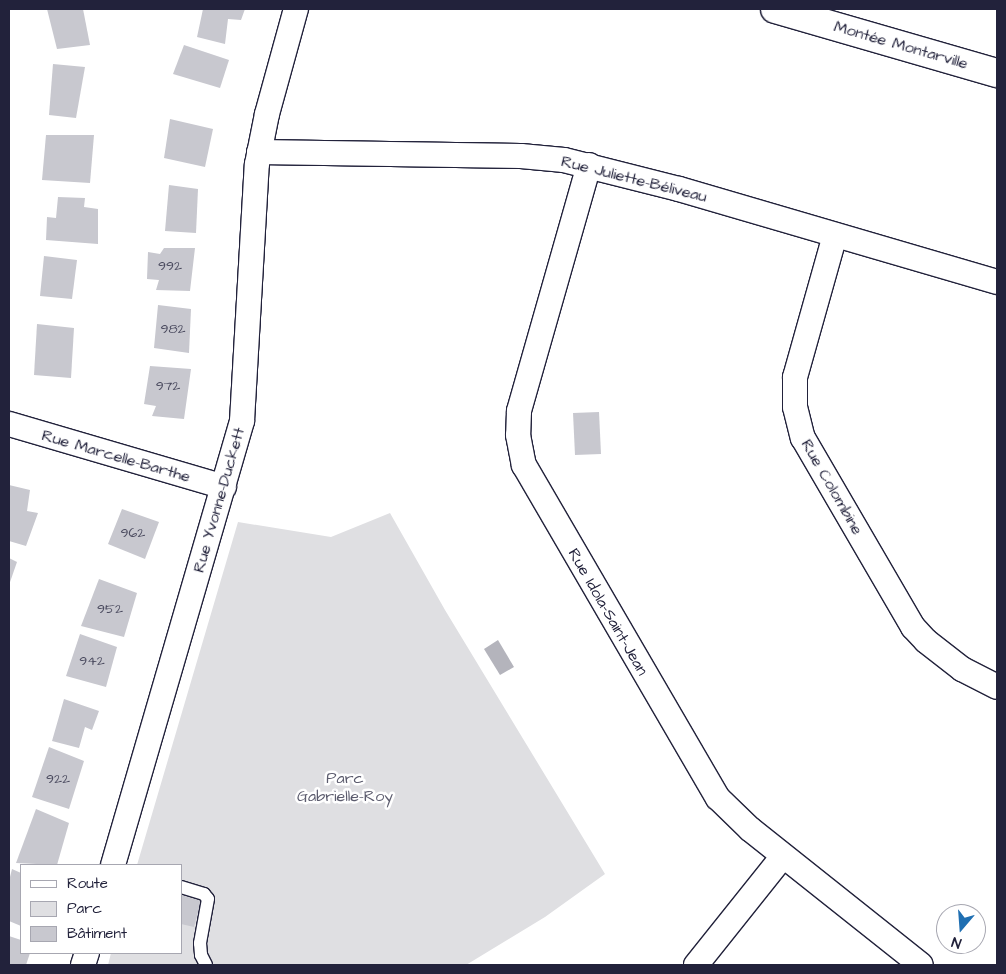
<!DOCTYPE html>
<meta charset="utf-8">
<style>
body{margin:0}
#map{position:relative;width:1006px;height:974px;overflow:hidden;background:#fff;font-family:"Architects Daughter",sans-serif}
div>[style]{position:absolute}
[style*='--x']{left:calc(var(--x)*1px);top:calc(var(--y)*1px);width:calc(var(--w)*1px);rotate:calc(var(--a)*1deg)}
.green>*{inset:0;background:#dfdfe2}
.water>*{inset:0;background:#b4b4bc}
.building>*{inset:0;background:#c8c8cf}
.roads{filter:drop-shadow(1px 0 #22223b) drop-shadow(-1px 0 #22223b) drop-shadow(0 1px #22223b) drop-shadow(0 -1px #22223b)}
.lane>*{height:12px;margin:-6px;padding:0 6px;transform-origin:6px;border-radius:6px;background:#fff}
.street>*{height:24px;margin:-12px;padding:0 12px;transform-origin:12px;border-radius:12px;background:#fff}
.secondary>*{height:28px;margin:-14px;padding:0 14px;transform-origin:14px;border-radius:14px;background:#fff}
span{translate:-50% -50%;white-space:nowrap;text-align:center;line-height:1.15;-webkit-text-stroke:5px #fff;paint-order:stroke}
.number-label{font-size:14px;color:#4c4c60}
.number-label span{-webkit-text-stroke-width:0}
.street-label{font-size:16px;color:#22223b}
.park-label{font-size:16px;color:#5b5b6d}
.frame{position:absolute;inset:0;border:10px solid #22223b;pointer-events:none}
.legend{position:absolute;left:20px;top:864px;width:162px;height:90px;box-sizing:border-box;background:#fff;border:1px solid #a7a7b1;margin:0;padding:6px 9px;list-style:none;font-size:15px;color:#22223b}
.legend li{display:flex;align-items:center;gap:10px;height:25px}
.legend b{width:25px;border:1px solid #a7a7b1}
.north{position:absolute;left:936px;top:904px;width:50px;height:50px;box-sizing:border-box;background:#fff;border:1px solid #a7a7b1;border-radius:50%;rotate:198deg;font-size:14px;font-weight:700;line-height:20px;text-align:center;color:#22223b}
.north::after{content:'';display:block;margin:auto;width:18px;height:22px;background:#1f6fb2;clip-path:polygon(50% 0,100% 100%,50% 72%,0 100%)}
</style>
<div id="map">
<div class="green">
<div style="clip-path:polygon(390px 513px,445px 610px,605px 874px,545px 917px,466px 965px,108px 965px,111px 953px,181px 953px,181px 865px,137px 865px,238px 522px,331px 537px)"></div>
</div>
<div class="water">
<div style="clip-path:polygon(498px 640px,514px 667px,500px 675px,484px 649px)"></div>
</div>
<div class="building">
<div style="clip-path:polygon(47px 9px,83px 9px,90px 45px,57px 49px)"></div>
<div style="clip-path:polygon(203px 9px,245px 9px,241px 20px,228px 19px,225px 44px,197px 37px)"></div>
<div style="clip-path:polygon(184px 45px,229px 60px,220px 88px,173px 74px)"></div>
<div style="clip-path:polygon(53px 64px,85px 67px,76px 118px,49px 115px)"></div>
<div style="clip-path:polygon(170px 119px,213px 129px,205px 167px,164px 158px)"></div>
<div style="clip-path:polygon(46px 135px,94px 135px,90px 183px,42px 180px)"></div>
<div style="clip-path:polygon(169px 185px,198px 189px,196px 233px,165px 231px)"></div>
<div style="clip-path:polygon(58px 197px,85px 198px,84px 207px,98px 209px,98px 244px,46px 240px,47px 217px,56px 218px)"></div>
<div style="clip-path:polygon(164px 248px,195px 248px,190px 291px,156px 290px,159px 280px,147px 279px,148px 252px,160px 254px)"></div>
<div style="clip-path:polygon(44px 256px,77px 260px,72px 299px,40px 296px)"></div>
<div style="clip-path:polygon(158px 305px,191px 309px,189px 353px,154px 348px)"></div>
<div style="clip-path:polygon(37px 324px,74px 328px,71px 378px,34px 375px)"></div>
<div style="clip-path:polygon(150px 366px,191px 369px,184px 419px,152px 416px,156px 406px,144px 404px)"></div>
<div style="clip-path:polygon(599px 412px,601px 454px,575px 455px,573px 413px)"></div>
<div style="clip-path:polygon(9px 485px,30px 490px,27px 511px,38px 513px,26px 546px,9px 541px)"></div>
<div style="clip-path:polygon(122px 509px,159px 522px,145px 559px,108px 544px)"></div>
<div style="clip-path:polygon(9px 558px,17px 562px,9px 585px)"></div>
<div style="clip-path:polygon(99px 579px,137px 593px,124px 637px,81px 626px)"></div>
<div style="clip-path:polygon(80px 634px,117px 647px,106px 687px,66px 676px)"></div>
<div style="clip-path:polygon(64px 699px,99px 711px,92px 730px,85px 727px,79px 748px,52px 741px)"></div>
<div style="clip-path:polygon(49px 747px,84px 761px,69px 809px,32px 797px)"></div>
<div style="clip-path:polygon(36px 809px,69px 823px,57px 865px,16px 863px)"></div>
<div style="clip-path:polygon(12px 869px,21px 873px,21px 926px,9px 921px,9px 881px)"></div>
<div style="clip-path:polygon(181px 895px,201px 901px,194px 927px,181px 924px)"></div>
<div style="clip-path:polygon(9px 936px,21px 940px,21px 953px,30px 953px,26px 965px,9px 965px)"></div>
</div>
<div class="roads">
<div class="lane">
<div style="--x:181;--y:887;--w:24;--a:17"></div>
<div style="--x:204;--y:894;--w:6;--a:51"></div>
<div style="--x:208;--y:899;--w:45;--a:100.3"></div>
<div style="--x:200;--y:943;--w:12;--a:85"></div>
<div style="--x:201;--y:955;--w:11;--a:63"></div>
</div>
<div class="street">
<div style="--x:259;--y:152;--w:262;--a:0.9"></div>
<div style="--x:521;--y:156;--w:43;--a:5.3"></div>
<div style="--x:564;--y:160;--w:119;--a:14.2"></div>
<div style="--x:679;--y:189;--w:331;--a:16.3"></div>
<div style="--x:589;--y:165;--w:256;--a:105.9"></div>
<div style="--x:519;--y:411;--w:24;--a:92"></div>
<div style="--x:518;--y:435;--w:31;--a:79"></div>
<div style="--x:524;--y:465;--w:385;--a:59.8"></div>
<div style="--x:718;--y:798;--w:45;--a:44.1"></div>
<div style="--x:750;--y:829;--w:218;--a:38.5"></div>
<div style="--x:835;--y:235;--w:148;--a:105.7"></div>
<div style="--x:795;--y:377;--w:30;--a:90"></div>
<div style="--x:795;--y:407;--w:32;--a:76"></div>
<div style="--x:803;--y:438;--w:219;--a:59.8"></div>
<div style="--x:913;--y:627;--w:19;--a:47"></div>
<div style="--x:926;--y:641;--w:46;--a:37.9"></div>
<div style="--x:962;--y:669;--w:39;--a:27"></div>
<div style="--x:9;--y:424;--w:224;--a:16.3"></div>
<div style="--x:113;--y:865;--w:462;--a:-73.8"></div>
<div style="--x:242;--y:421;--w:257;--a:-86.7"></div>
<div style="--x:257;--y:164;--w:51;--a:-78.7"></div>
<div style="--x:267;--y:114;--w:109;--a:-74.6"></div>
<div style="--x:83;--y:965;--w:13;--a:-72"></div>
<div style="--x:696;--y:965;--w:139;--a:-51.4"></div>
</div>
<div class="secondary">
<div style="--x:775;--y:9;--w:231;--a:16.1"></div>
</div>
</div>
<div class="number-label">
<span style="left:170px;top:266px">992</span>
<span style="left:173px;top:329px">982</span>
<span style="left:168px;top:386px">972</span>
<span style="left:133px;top:533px">962</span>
<span style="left:110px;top:609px">952</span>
<span style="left:92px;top:661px">942</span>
<span style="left:58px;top:779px">922</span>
</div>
<div class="street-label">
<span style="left:901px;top:45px;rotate:16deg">Montée Montarville</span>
<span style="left:634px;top:179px;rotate:14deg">Rue Juliette-Béliveau</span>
<span style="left:116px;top:456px;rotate:16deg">Rue Marcelle-Barthe</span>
<span style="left:832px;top:487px;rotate:60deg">Rue Colombine</span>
<span style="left:219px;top:500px;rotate:-74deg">Rue Yvonne-Duckett</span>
<span style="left:608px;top:612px;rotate:60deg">Rue Idola-Saint-Jean</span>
</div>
<div class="park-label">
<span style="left:345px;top:787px">Parc<br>Gabrielle-Roy</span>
</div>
<div class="frame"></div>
<ul class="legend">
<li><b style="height:6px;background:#fff"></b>Route</li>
<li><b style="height:14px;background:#dfdfe2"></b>Parc</li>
<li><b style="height:14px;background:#c8c8cf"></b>Bâtiment</li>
</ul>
<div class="north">N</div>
</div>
